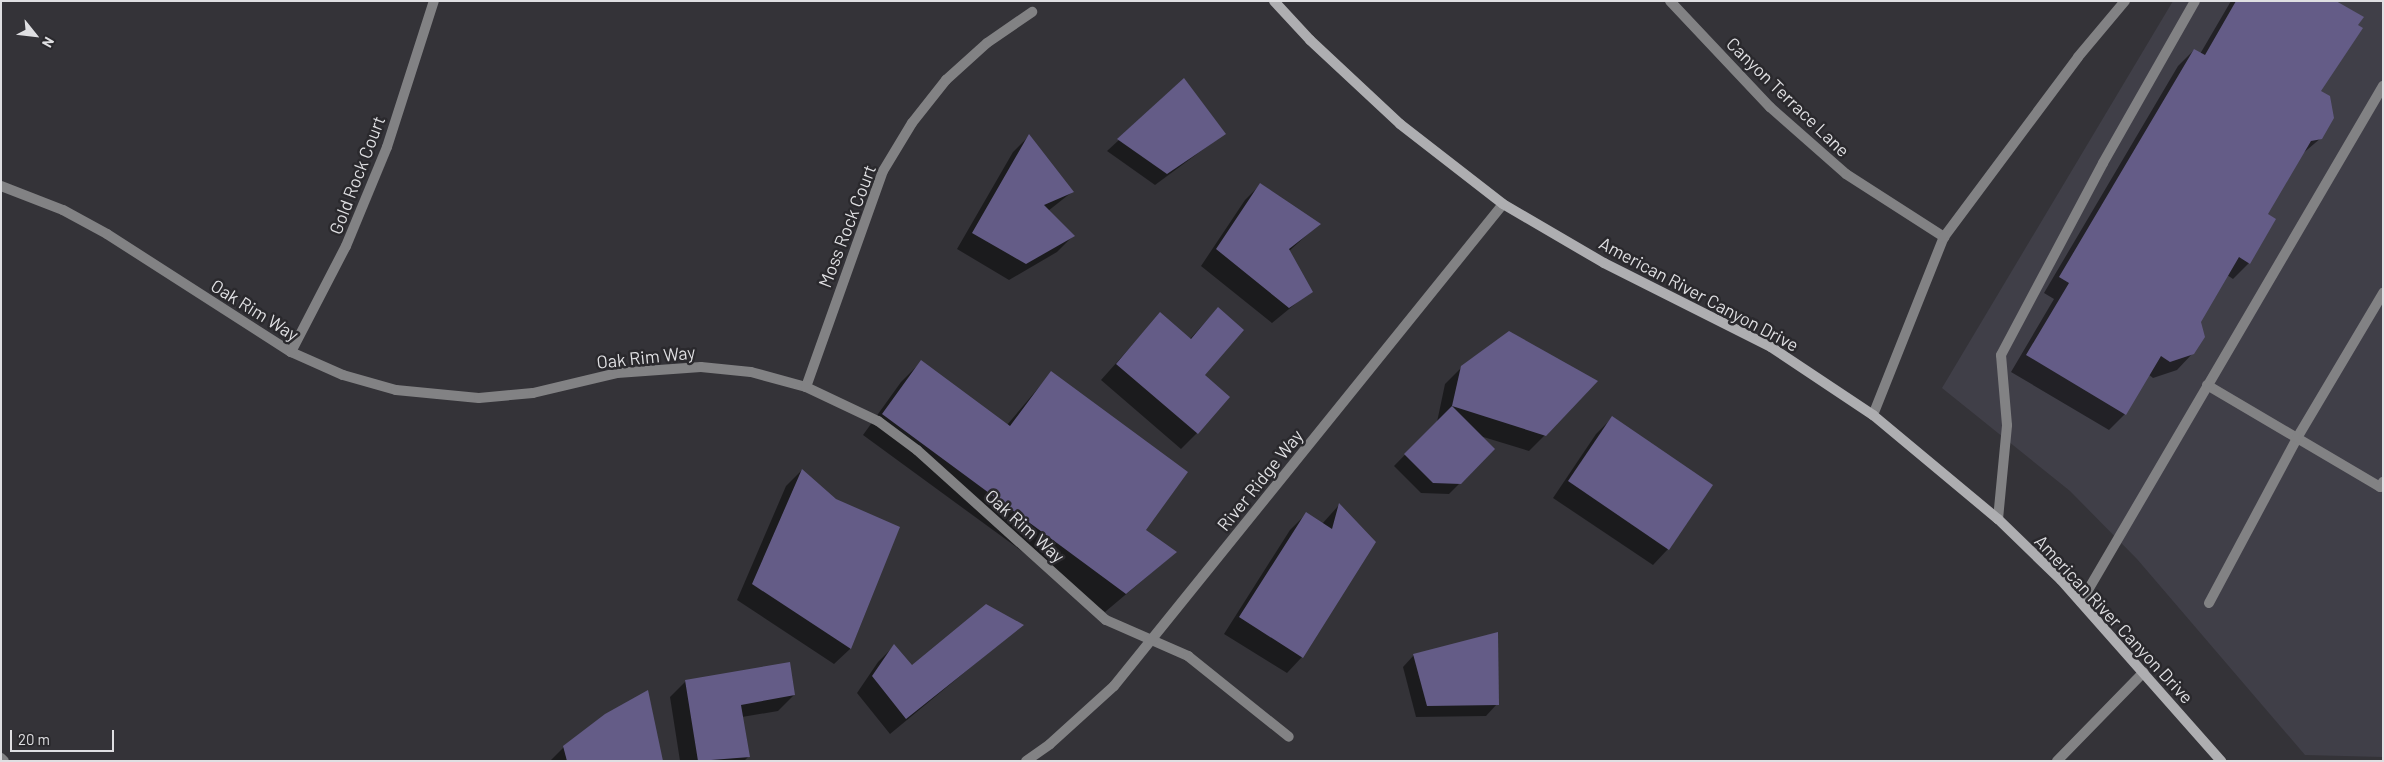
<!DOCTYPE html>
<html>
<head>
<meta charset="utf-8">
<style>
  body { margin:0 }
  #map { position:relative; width:2384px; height:762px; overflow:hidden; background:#343338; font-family:Barlow,sans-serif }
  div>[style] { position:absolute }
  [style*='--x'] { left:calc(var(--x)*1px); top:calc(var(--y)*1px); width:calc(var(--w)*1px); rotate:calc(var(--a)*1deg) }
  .built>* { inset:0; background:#403f48 }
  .shadow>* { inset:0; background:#0007 }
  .building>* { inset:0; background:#645c87 }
  .service>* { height:10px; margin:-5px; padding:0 5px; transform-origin:5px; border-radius:5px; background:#828284 }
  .minor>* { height:10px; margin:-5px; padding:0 5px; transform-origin:5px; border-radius:5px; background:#828284 }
  .secondary>* { height:10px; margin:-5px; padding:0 5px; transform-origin:5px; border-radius:5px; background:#aeaeb1 }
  span { translate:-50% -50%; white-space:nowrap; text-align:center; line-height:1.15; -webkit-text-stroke:5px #2a292d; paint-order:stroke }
  .street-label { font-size:18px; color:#dfdfe2 }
  .frame { position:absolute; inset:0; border:2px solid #dfdfe2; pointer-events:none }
  .north { position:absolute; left:10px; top:10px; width:50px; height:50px; -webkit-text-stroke:4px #2a292d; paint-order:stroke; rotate:119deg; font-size:14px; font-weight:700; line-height:20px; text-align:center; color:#dfdfe2 }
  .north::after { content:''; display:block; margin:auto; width:18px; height:22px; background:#dfdfe2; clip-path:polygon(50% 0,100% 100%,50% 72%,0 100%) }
  .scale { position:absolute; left:10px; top:730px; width:104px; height:22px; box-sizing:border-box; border:2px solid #dfdfe2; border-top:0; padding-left:6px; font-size:15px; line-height:18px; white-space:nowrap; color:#dfdfe2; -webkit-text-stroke:4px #2a292d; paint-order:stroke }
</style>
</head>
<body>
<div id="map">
  <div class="built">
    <i style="clip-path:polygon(2173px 1px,2383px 1px,2383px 757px,2305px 755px,2137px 559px,2070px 491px,1942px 388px)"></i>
  </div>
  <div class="shadow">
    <i style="clip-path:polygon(2231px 1px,2334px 1px,2319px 92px,2321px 138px,2301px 155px,2267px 214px,2249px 263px,2233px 279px,2227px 275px,2200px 322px,2193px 353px,2177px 370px,2153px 378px,2148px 374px,2125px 414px,2109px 430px,2011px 372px,2054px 299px,2044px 293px,2178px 66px,2194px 50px,2200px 54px)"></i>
    <i style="clip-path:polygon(1184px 80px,1224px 134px,1155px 185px,1107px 151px)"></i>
    <i style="clip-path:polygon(1029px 136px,1072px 192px,1048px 211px,1073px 236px,1057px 252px,1009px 280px,957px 249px,1013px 152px)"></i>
    <i style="clip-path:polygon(1261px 184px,1319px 224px,1288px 252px,1311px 291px,1272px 323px,1201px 266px,1245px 200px)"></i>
    <i style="clip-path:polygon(1218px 308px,1203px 376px,1197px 433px,1181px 449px,1101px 380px,1160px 314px,1190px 339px)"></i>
    <i style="clip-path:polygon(921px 362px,1007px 425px,1051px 373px,1144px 530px,1175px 553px,1105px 612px,863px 435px,901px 382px)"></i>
    <i style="clip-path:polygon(1462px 367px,1545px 435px,1529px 451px,1480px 436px,1494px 449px,1449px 494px,1421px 493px,1394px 466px,1437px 422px,1445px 384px)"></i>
    <i style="clip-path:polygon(1612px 418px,1668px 549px,1653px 565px,1553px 498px,1596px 434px)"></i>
    <i style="clip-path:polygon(802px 470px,836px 500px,899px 528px,850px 649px,834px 664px,737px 600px,786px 486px)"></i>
    <i style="clip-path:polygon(1339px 505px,1302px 657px,1287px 673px,1224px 634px,1290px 530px,1306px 514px,1322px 524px)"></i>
    <i style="clip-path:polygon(1022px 625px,890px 734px,857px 693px,878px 662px,894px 646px,912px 667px)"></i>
    <i style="clip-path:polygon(1414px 655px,1497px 704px,1486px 716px,1416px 717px,1403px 667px)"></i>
    <i style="clip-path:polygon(686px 681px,794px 695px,778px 711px,742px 717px,749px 756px,744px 761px,680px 761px,670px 697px)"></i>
    <i style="clip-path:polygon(564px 747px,662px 761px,550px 761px)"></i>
  </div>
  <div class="building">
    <i style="clip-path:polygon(2236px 1px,2336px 1px,2364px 17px,2358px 25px,2363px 28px,2321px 91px,2330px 96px,2334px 118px,2322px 139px,2311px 141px,2268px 214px,2276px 219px,2250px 264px,2239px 257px,2201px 322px,2205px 337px,2194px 354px,2170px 362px,2161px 356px,2126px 415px,2026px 355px,2069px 283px,2059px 277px,2194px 49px,2205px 55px)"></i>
    <i style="clip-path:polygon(1184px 78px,1226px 134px,1167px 174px,1117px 139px)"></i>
    <i style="clip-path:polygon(1029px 134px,1074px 192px,1044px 205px,1075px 236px,1026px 264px,972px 233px)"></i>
    <i style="clip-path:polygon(1260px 183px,1321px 224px,1289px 249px,1313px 292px,1289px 308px,1216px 249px)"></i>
    <i style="clip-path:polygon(1218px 307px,1244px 330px,1205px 375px,1230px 397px,1198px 434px,1116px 364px,1160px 312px,1191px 339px)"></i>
    <i style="clip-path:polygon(1509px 331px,1598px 381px,1546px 436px,1452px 406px,1461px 366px)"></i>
    <i style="clip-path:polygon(921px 360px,1010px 426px,1051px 371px,1188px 472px,1146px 530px,1177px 552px,1126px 594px,882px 414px)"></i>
    <i style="clip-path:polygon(1452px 406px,1495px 449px,1461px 484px,1433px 483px,1404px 454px)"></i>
    <i style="clip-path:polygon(1612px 416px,1713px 485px,1669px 550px,1568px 481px)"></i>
    <i style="clip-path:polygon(802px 469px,836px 499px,900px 527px,851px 649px,752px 584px)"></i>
    <i style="clip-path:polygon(1339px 503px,1376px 542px,1303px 658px,1239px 617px,1306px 512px,1332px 529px)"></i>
    <i style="clip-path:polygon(986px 604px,1024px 625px,906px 719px,872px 676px,894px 644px,912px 665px)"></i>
    <i style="clip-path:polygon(1498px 632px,1499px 705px,1427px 706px,1413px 654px)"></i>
    <i style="clip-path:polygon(790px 662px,795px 695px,741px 705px,750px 757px,698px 761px,685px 680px)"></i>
    <i style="clip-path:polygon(648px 690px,663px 761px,567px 761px,563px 746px,605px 714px)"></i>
  </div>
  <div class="service">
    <i style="--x:1670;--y:1;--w:146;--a:46.7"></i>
    <i style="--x:1770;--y:107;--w:101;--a:41.4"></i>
    <i style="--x:1846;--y:174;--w:117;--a:32.7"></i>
    <i style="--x:2207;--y:385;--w:201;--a:30.5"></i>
    <i style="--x:2380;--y:487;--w:6;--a:-59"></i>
    <i style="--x:1998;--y:519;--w:94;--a:-84.5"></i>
    <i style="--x:2007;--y:425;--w:70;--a:-94.9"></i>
    <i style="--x:2001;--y:355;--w:217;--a:-62"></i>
    <i style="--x:2103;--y:163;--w:186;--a:-60.4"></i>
    <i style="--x:2081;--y:602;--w:598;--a:-59.66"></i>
    <i style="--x:2209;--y:603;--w:187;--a:-61.9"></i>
    <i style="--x:2297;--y:438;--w:169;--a:-59.3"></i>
  </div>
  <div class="minor">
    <i style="--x:1;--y:186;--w:66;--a:21.2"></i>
    <i style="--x:63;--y:210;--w:50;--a:28.6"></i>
    <i style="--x:107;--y:234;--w:219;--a:32.7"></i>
    <i style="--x:291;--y:352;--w:57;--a:23.9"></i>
    <i style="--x:343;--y:375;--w:55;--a:15.8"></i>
    <i style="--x:396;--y:390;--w:83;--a:5.5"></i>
    <i style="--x:479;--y:398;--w:54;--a:-5.3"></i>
    <i style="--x:533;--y:393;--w:86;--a:-13.4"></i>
    <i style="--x:617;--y:373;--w:84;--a:-4.1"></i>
    <i style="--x:701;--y:367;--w:50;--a:5.7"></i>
    <i style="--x:751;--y:372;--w:57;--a:15.3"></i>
    <i style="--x:806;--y:387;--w:80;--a:25.3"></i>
    <i style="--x:878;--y:421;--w:49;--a:36.6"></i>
    <i style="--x:917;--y:450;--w:254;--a:42"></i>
    <i style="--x:1106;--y:620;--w:90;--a:23.7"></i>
    <i style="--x:1188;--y:656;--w:129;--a:38.7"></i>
    <i style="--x:291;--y:352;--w:119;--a:-62.6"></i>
    <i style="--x:346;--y:246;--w:107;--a:-67.5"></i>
    <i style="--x:387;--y:147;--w:153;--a:-72.2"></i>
    <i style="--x:806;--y:387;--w:229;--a:-70.4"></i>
    <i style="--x:883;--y:171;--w:56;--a:-58.9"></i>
    <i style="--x:912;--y:123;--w:55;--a:-51.7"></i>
    <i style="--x:946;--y:80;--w:55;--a:-42.1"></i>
    <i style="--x:987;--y:43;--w:55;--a:-34.6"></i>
    <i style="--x:1873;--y:415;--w:192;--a:-68.3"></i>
    <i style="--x:1944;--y:237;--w:224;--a:-53.3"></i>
    <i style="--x:2078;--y:57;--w:73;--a:-50"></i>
    <i style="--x:1;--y:758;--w:4;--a:45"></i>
    <i style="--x:1026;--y:761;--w:29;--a:-35"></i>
    <i style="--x:1050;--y:744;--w:86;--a:-42.2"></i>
    <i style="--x:1114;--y:686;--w:619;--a:-51.09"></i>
    <i style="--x:2057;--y:761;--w:124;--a:-45.7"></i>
  </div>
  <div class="secondary">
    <i style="--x:1274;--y:1;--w:53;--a:47.3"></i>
    <i style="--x:1310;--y:40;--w:123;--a:43"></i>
    <i style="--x:1400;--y:124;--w:130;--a:37.8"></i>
    <i style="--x:1503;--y:204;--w:117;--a:30.3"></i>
    <i style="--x:1604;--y:263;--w:187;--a:26.7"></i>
    <i style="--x:1771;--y:347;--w:123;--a:33.7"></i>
    <i style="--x:1873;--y:415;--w:163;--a:39.8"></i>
    <i style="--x:1998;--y:519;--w:88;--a:44.1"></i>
    <i style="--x:2061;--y:580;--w:242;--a:48.5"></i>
  </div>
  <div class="street-label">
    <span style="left:1788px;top:97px;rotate:44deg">Canyon Terrace Lane</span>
    <span style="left:357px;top:175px;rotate:-69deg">Gold Rock Court</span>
    <span style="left:847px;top:226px;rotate:-69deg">Moss Rock Court</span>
    <span style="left:1699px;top:294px;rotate:28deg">American River Canyon Drive</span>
    <span style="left:255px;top:310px;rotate:32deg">Oak Rim Way</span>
    <span style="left:646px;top:357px;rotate:-6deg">Oak Rim Way</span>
    <span style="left:1260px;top:480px;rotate:-51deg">River Ridge Way</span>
    <span style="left:1025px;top:526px;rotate:42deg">Oak Rim Way</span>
    <span style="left:2114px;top:619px;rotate:47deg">American River Canyon Drive</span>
  </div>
  <div class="frame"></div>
  <div class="north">N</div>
  <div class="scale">20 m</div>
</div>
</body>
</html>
